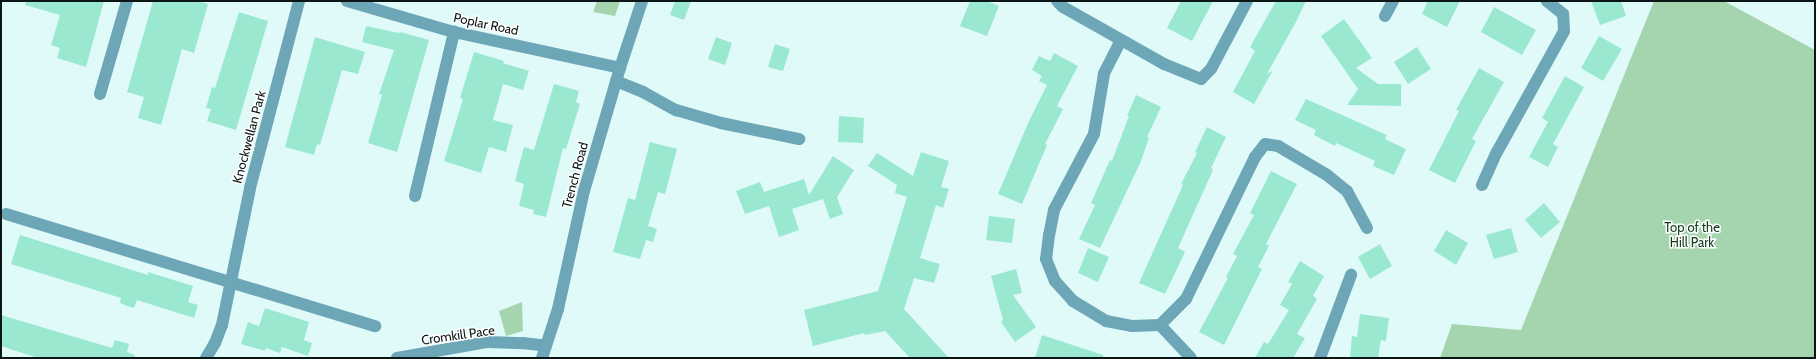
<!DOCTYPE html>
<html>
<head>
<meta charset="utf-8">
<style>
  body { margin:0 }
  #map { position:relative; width:1816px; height:359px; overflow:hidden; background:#e0faf9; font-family:Cabin,sans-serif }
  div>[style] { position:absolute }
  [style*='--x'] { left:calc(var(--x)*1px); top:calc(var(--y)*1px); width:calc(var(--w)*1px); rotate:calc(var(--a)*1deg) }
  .green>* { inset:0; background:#a5d5af }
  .building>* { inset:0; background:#9be8d1 }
  .minor>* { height:12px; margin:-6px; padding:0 6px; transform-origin:6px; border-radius:6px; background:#6da7b7 }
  span { translate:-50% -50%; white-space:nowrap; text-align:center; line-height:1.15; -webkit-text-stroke:3px #fff; paint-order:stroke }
  .street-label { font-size:13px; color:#0d1616 }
  .park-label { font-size:13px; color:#103a1e }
  .frame { position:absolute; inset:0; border:2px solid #0d1616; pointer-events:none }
</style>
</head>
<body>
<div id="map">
  <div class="green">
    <i style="clip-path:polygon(597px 1px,620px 1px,615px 16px,593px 12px)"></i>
    <i style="clip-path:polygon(1654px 1px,1724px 1px,1815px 50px,1815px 358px,1440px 358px,1452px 324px,1521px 330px)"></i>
    <i style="clip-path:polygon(522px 302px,523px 331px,506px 336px,499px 311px)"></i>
  </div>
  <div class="building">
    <i style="clip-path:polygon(26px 1px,104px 1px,86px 67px,57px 58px,60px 48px,51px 45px,60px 15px,25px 5px)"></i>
    <i style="clip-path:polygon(153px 1px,198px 1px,208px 4px,194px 53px,182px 49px,161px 125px,138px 118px,144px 97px,127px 92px)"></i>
    <i style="clip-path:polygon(675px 1px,691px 1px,684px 20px,670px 15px)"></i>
    <i style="clip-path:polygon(970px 1px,987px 1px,999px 6px,987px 36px,960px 26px)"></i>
    <i style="clip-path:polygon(1181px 1px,1213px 1px,1192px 41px,1167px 28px)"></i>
    <i style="clip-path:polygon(1276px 1px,1306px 1px,1297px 20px,1267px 74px,1273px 70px,1254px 104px,1233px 92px,1255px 51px,1250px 47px)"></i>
    <i style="clip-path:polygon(1428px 1px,1460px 1px,1447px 27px,1422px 14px)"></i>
    <i style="clip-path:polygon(1591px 1px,1621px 1px,1626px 16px,1600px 25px)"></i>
    <i style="clip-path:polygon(1494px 7px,1536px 30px,1522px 55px,1481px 32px)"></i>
    <i style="clip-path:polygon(239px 12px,268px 21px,236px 130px,207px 121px,211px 109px,206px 108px,212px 87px,215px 88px)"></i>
    <i style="clip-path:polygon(1344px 19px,1372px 58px,1356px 68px,1378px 84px,1401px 84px,1401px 106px,1347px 105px,1358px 89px,1321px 36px)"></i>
    <i style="clip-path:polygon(366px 26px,399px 33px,400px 32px,429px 40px,397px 152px,368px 143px,382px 95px,379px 94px,394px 50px,362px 42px)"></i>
    <i style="clip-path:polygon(1599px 36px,1622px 49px,1603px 81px,1581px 68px)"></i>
    <i style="clip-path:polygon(315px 37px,365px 52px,358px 74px,342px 70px,320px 145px,317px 144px,314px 155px,285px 147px)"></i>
    <i style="clip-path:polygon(716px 37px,732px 43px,725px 65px,708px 59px)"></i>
    <i style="clip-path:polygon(775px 44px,790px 49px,783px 71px,768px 67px)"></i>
    <i style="clip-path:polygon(1417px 47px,1431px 69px,1408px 84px,1394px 62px)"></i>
    <i style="clip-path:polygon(474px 52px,504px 61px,503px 63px,529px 71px,523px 90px,503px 84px,493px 120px,513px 125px,506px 152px,489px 147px,481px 173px,444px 161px,463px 99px,460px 98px)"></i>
    <i style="clip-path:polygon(1054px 53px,1078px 66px,1057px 106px,1063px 109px,1045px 144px,1047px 145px,1022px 204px,998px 194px,1029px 121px,1047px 85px,1039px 81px,1042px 76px,1032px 70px,1039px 56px,1050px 61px)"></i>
    <i style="clip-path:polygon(1479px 68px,1504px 82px,1472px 139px,1476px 141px,1455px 183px,1429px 170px,1459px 111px,1456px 110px)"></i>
    <i style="clip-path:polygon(1565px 76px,1584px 87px,1553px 144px,1558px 147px,1548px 167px,1529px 157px,1548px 122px,1542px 118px)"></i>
    <i style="clip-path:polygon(554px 84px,579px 91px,576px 102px,580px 104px,566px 149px,563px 148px,546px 217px,533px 214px,534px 210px,519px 206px,524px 184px,515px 181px,524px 147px,534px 150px)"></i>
    <i style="clip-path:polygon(1136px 95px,1161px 107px,1147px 137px,1149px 138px,1141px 161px,1100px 248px,1079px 239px,1095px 205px,1091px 203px,1110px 160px,1112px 161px,1129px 116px,1127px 116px)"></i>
    <i style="clip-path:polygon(1306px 99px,1387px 135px,1385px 139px,1406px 149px,1394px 175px,1373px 166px,1375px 161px,1336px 143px,1335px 146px,1314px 135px,1316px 130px,1295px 120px)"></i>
    <i style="clip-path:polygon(839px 116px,864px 118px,863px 143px,838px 142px)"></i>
    <i style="clip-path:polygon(1207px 127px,1226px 137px,1211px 168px,1213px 170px,1178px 248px,1185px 252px,1165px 294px,1139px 283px,1183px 185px,1181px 184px,1197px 153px,1195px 152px)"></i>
    <i style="clip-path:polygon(650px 142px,677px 149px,665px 194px,658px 192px,648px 226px,657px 229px,653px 242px,646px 240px,640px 259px,613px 252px,628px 198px,635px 200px)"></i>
    <i style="clip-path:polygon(921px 152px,949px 161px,941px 187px,949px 189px,943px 208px,936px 205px,920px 258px,940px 264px,934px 283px,914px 278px,904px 309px,949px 358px,910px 358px,885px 331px,865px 335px,864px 333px,813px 346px,804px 310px,878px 291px,907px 197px,895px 193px,897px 185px,868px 166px,877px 153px,913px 176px)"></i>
    <i style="clip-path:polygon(833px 156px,854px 170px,837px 197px,843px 214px,830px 219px,823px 199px,792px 209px,799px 230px,779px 237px,769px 206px,745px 214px,736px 191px,760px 182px,764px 192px,804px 179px,809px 195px)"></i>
    <i style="clip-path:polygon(1271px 171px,1297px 184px,1266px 244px,1269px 246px,1258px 267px,1262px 269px,1224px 345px,1199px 332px,1228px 278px,1226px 277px,1237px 256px,1233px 254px,1254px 215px,1250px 213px)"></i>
    <i style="clip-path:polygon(1544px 203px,1560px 222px,1541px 238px,1525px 220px)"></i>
    <i style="clip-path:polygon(989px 216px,1015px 219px,1012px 243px,986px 240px)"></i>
    <i style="clip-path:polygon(1511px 228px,1518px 252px,1494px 259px,1486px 235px)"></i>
    <i style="clip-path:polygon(1446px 230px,1468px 243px,1456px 265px,1434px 251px)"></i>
    <i style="clip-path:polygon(20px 235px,148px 275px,148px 272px,193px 286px,188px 302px,198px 305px,194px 318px,137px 300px,134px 308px,127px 306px,120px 303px,121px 298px,11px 264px)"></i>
    <i style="clip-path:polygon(1380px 244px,1392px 266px,1370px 279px,1358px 257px)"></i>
    <i style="clip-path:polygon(1088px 248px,1109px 257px,1098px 282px,1078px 273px)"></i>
    <i style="clip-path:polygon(1300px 261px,1324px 276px,1313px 296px,1317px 299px,1297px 334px,1305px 338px,1293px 358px,1255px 358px,1264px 342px,1268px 344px,1289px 310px,1280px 305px,1292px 284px,1288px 282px)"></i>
    <i style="clip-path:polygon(1016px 269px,1022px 293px,1013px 295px,1036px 327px,1015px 342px,1001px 322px,1003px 320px,991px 276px)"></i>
    <i style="clip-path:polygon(265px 308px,309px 322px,304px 340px,312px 343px,308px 356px,282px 347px,280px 353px,266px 348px,265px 351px,241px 344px,248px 322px,259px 326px)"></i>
    <i style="clip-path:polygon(1360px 314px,1389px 318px,1386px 341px,1381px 340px,1378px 358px,1350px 358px,1352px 336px,1357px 337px)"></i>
    <i style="clip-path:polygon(1px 315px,112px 348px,115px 340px,129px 344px,127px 352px,135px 355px,134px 358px,38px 358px,1px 346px)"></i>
    <i style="clip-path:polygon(1042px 335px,1103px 355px,1103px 358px,1035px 358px)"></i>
  </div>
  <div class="minor">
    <i style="--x:347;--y:1;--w:111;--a:16.2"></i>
    <i style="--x:454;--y:32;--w:170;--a:12.2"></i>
    <i style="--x:1057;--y:1;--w:8;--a:45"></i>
    <i style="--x:1063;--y:7;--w:116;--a:29.4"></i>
    <i style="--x:1164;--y:64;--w:40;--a:22"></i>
    <i style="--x:1201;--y:79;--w:14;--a:-45"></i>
    <i style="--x:1211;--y:69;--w:77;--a:-62.1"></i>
    <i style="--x:1385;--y:16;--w:17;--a:-62"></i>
    <i style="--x:1121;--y:40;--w:38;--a:117"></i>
    <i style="--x:1104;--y:74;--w:61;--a:99.5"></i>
    <i style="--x:1094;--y:134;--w:86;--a:117.8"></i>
    <i style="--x:1054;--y:210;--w:25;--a:101"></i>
    <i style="--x:1049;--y:235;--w:24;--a:97"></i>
    <i style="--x:1046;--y:259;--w:24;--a:68"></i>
    <i style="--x:1055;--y:281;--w:27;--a:48"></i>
    <i style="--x:1073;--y:301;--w:39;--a:31"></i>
    <i style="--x:1106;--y:321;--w:26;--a:11"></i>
    <i style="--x:1132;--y:326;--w:28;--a:-2"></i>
    <i style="--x:1160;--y:325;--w:37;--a:-45"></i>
    <i style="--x:1186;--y:299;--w:158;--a:-64.1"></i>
    <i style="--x:1255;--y:157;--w:16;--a:-52"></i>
    <i style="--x:1265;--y:144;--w:13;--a:9"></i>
    <i style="--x:1278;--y:146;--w:57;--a:30.6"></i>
    <i style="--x:1327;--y:175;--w:26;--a:39"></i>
    <i style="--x:1347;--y:191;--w:42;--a:61.6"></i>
    <i style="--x:616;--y:81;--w:29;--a:22"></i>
    <i style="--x:643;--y:92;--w:38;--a:29"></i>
    <i style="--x:676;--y:110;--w:47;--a:16.1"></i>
    <i style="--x:721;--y:123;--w:80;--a:11.6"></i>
    <i style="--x:100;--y:94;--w:97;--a:-73.8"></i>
    <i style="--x:1482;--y:185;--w:36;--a:-66"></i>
    <i style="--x:1497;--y:152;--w:138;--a:-61"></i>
    <i style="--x:1564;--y:31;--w:17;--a:-93"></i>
    <i style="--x:1563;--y:14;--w:21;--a:-141"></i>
    <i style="--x:415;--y:196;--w:169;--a:-76.6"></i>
    <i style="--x:6;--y:214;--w:386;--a:16.9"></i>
    <i style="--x:1160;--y:325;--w:45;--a:46.8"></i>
    <i style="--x:206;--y:358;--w:17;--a:-59"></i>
    <i style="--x:215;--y:343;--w:19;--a:-69"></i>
    <i style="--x:222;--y:325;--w:140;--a:-78.4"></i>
    <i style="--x:250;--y:188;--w:193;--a:-75.3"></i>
    <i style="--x:397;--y:358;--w:91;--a:-10.1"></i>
    <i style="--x:487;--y:342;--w:36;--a:2"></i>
    <i style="--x:523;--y:343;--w:23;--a:7"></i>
    <i style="--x:542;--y:358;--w:52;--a:-71.9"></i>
    <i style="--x:558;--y:309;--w:121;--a:-77.6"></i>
    <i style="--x:584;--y:191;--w:128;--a:-73.7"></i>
    <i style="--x:620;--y:68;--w:71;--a:-71.8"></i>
    <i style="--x:1320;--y:358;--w:89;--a:-69.5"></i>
  </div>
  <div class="street-label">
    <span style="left:486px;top:24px;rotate:12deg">Poplar Road</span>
    <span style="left:249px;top:137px;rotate:-75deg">Knockwellan Park</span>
    <span style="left:575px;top:175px;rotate:-75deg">Trench Road</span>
    <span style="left:458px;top:335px;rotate:-8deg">Cromkill Pace</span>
  </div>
  <div class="park-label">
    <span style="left:1692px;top:235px">Top of the<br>Hill Park</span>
  </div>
  <div class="frame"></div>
</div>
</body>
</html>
